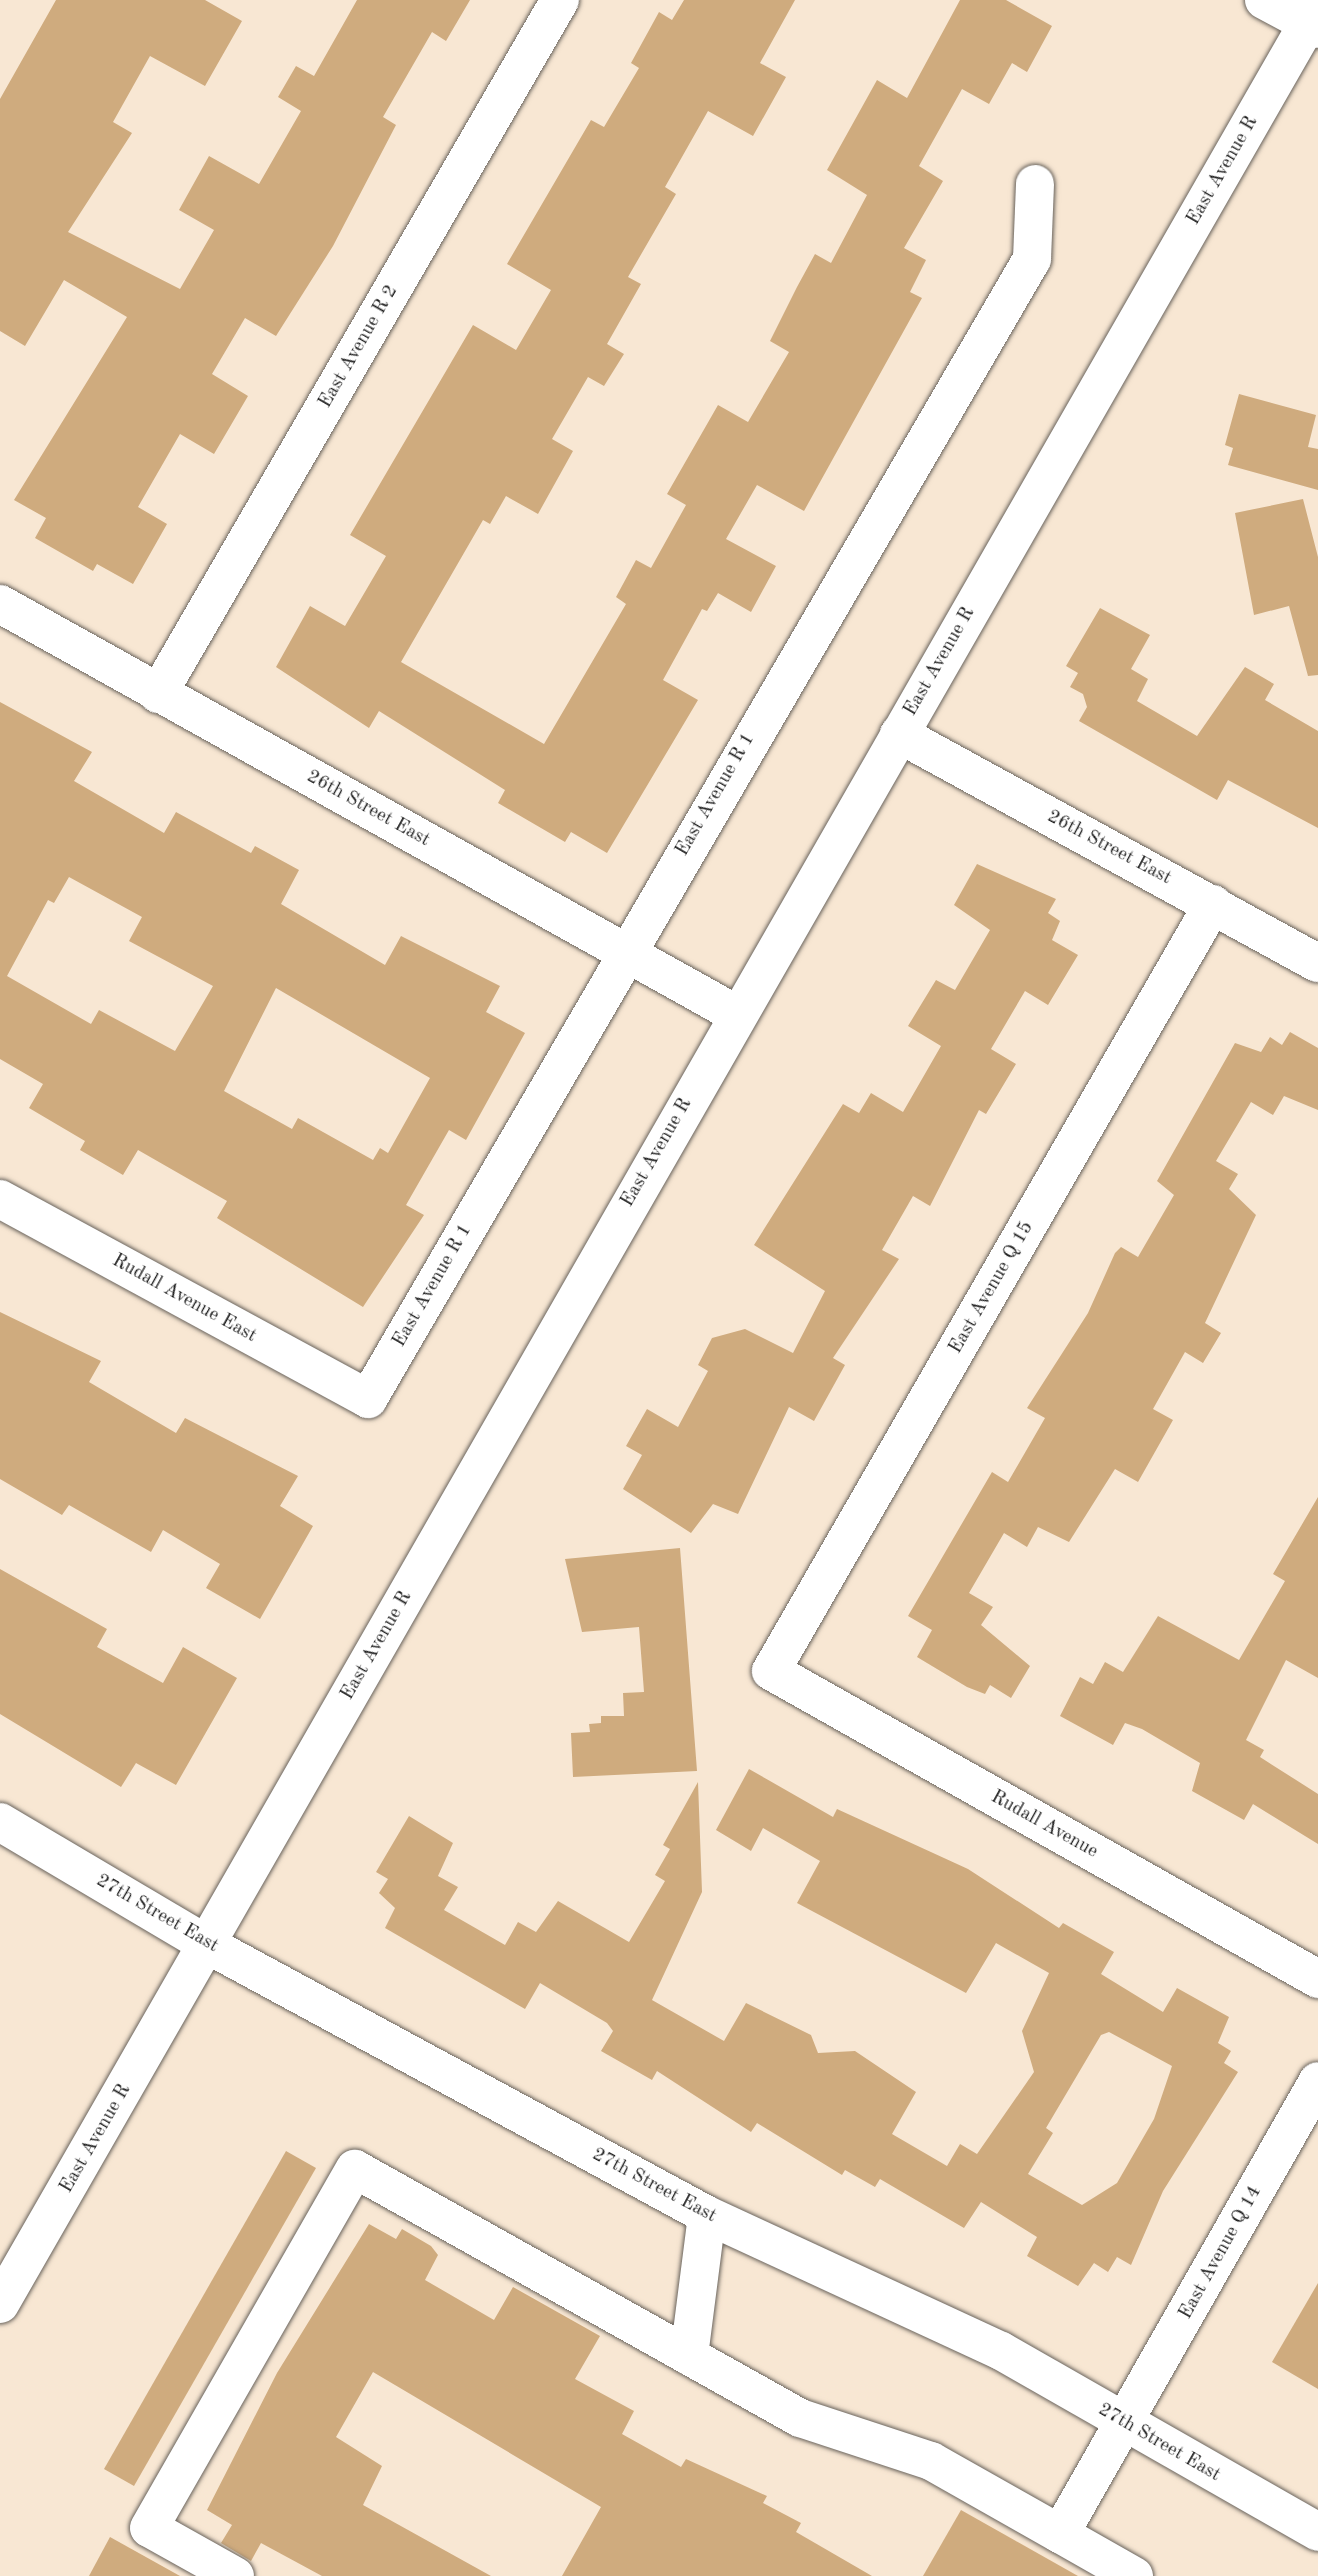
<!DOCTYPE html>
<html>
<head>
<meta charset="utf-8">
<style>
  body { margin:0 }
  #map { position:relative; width:1318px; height:2576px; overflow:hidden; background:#f8e7d3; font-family:"Old Standard TT",serif }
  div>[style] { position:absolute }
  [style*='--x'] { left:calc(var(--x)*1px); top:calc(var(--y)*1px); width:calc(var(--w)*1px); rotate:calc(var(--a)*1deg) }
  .building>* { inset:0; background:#cfab7e }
  .roads { filter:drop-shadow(0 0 2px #69635c) drop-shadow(0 0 2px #69635c) }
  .minor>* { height:38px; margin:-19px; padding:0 19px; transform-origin:19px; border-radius:19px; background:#fff }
  .major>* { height:38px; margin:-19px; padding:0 19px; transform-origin:19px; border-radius:19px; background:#fff }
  span { translate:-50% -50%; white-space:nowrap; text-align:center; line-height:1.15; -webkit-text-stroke:5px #fff; paint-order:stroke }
  .street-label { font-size:19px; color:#1c1c1c }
</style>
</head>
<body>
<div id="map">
  <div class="building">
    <i style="clip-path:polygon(56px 0,205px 0,242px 21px,205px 86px,150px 56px,113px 122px,132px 133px,68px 232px,180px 289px,214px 230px,179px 210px,209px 156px,259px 184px,301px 111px,278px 97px,296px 66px,314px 76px,357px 0,470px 0,446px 41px,432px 32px,383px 117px,396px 125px,333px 246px,276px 336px,245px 318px,212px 374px,248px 396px,214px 454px,180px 434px,138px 507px,167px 524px,133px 584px,97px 564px,93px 571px,35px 538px,46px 518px,14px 500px,127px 317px,64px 280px,25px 346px,0 331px,0 99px)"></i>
    <i style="clip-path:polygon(684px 0,795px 0,760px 63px,786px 77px,753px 136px,708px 111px,665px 187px,676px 194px,628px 277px,641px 284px,607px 344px,624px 354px,604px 386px,588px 377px,552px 439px,573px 451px,538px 514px,506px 496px,490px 524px,483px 520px,401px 662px,544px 744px,626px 604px,616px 597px,636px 560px,651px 568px,686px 505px,667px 494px,718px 405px,748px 422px,789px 352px,770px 341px,797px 287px,815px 254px,831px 263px,867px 195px,827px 170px,877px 80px,907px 98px,960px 0,1006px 0,1052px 26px,1027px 72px,1012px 63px,989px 104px,962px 89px,919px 166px,943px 181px,904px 248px,926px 260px,910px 292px,922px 298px,804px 511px,757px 485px,726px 539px,776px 566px,751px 612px,718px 593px,707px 611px,702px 609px,663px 680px,698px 700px,607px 853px,571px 832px,565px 842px,498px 803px,505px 790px,379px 711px,369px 728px,276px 667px,310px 606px,345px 626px,386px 556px,350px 535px,473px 325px,516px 350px,551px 290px,507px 264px,591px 120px,604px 127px,639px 68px,631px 63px,659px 12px,672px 20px)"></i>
    <i style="clip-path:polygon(1239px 394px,1316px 415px,1308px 447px,1318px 449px,1318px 490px,1228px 465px,1233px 448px,1225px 445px)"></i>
    <i style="clip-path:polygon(1303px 499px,1318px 557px,1318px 675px,1308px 676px,1289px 606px,1254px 615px,1235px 513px)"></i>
    <i style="clip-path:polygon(1100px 608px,1150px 635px,1131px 669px,1148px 679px,1137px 701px,1197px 736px,1245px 667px,1274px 684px,1265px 700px,1318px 731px,1318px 828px,1228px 780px,1217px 800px,1079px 721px,1087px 707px,1083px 694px,1070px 687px,1078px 673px,1066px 666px)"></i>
    <i style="clip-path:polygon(evenodd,0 702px,92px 752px,74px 781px,164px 833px,176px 812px,251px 853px,255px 846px,299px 870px,281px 904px,385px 965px,401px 936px,500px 986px,486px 1012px,525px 1033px,466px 1140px,449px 1130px,406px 1205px,424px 1215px,363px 1307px,217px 1218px,227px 1201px,138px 1150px,123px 1175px,80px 1150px,85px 1141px,29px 1108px,43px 1084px,0 1059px,0 702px,69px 877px,142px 917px,129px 941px,213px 986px,175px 1051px,99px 1010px,91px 1024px,7px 976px,48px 900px,54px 903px,69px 877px,0 702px,276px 988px,430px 1078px,388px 1153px,380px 1148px,373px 1160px,298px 1118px,292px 1129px,224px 1091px,276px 988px)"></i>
    <i style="clip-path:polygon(977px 864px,1056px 899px,1048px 913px,1060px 921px,1052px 940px,1078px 955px,1048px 1005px,1025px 991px,991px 1049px,1016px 1064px,986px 1114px,979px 1110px,930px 1206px,913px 1196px,882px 1250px,899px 1259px,833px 1358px,845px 1365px,814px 1421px,789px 1407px,738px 1514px,713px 1504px,691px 1533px,623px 1489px,642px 1455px,626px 1446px,647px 1409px,678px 1427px,708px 1371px,698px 1365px,712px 1338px,745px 1329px,793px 1353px,825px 1291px,754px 1245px,843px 1104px,859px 1113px,871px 1093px,903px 1112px,941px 1046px,908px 1026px,936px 980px,955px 990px,990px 930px,954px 905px)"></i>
    <i style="clip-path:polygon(1290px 1032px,1318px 1048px,1318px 1110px,1284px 1096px,1273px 1115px,1251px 1102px,1216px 1161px,1238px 1174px,1229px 1189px,1256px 1215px,1205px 1323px,1221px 1333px,1203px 1363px,1185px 1352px,1153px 1409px,1173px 1420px,1138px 1482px,1115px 1469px,1069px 1542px,1038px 1527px,1027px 1547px,1004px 1533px,969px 1593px,993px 1607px,981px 1625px,1030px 1666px,1011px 1698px,990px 1685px,985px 1694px,967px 1687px,917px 1657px,932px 1630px,908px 1616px,992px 1472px,1008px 1482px,1045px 1418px,1027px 1408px,1088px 1313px,1115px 1253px,1121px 1247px,1138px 1257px,1174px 1195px,1157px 1181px,1235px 1043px,1261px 1052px,1270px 1037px,1282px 1045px)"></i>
    <i style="clip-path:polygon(0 1312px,101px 1361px,89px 1382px,176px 1433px,185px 1418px,298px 1476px,280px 1506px,313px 1526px,260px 1619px,206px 1588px,220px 1564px,163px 1530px,151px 1552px,69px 1505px,62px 1515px,0 1479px)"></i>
    <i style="clip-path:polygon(1318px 1497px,1318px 1678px,1286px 1660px,1246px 1740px,1264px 1750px,1260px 1757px,1318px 1794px,1318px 1844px,1253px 1804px,1244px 1820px,1192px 1791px,1200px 1763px,1142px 1729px,1125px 1723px,1113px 1745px,1060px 1716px,1080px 1677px,1093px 1684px,1105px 1662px,1123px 1672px,1158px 1616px,1239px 1660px,1285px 1581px,1273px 1574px)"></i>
    <i style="clip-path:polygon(680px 1548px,697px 1771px,573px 1777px,571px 1733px,590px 1732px,589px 1724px,601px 1723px,601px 1716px,624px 1716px,623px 1693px,644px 1692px,639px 1627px,582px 1632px,565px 1559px)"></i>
    <i style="clip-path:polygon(0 1569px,107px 1629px,97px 1647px,163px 1683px,183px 1647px,237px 1678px,176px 1785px,136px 1763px,121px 1787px,0 1714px)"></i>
    <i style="clip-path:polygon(evenodd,749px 1769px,833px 1817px,837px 1809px,968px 1869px,1059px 1928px,1063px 1923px,1114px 1952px,1101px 1974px,1163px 2012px,1177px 1988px,1229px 2017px,1218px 2043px,1231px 2051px,1224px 2063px,1238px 2072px,1163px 2191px,1131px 2265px,1117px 2257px,1108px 2272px,1094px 2263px,1078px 2286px,1027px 2256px,1037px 2237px,981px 2202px,964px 2228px,880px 2179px,875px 2187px,845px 2170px,842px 2175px,757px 2123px,751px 2132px,657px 2071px,652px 2080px,601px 2051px,613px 2031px,607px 2023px,540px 1983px,525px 2009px,385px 1928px,395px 1908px,379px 1893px,388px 1879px,376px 1872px,409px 1816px,453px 1843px,438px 1876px,458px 1887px,444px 1910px,505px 1945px,518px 1922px,536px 1932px,558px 1901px,629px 1942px,665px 1881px,655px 1875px,670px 1849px,663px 1845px,698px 1782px,702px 1892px,652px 2000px,724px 2041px,746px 2003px,811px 2035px,818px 2053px,855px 2051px,916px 2092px,892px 2134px,947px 2166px,960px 2144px,977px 2154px,1034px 2072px,1022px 2031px,1049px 1973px,996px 1943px,966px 1993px,797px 1903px,820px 1861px,763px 1828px,751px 1851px,716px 1830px,749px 1769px,1109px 2032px,1172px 2066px,1154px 2119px,1117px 2183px,1082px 2205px,1028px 2174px,1053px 2133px,1046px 2128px,1101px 2035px,1109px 2032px)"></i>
    <i style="clip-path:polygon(286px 2151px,316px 2168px,134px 2486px,104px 2469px)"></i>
    <i style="clip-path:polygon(369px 2224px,396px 2239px,402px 2229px,431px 2246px,438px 2255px,425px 2280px,494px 2320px,513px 2287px,600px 2336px,575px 2379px,634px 2411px,622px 2434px,681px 2467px,686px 2459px,767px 2496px,763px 2503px,801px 2523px,796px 2532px,872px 2576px,562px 2576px,601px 2507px,373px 2372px,336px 2437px,382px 2466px,363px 2505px,491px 2576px,322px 2576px,261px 2543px,251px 2561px,221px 2543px,232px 2525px,207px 2510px,277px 2373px)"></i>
    <i style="clip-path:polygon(1318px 2283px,1318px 2389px,1272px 2362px)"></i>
    <i style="clip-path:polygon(961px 2510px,1078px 2576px,923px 2576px)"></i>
    <i style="clip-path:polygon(110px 2537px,180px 2576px,89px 2576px)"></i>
  </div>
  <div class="roads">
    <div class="minor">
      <i style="--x:0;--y:604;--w:842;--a:29.12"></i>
      <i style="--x:158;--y:694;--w:802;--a:-59.92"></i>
      <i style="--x:899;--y:734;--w:477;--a:28.7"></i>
      <i style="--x:1213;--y:904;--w:885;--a:119.95"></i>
      <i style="--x:771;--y:1671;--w:628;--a:29.38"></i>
      <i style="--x:0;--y:1199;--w:419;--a:28.5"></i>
      <i style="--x:368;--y:1399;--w:1319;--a:-59.78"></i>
      <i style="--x:1032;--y:259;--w:75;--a:-87.7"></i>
      <i style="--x:0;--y:1822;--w:242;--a:30.6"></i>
      <i style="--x:208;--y:1945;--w:567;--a:28.42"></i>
      <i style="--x:707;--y:2215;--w:324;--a:24.8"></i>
      <i style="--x:1001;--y:2351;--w:365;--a:29.7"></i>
      <i style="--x:689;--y:2356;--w:142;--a:-82.7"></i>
      <i style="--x:235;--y:2576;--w:98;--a:-150.8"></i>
      <i style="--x:149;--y:2528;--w:414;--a:-60.2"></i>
      <i style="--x:355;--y:2169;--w:510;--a:29.23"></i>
      <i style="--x:800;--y:2418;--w:138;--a:18.2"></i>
      <i style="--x:931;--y:2461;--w:148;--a:29.5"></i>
      <i style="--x:1134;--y:2576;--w:85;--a:-150.4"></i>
      <i style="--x:1060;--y:2534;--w:521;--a:-60.34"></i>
    </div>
    <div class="major">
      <i style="--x:1264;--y:0;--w:61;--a:28.2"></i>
      <i style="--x:0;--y:2304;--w:2650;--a:-60.17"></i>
    </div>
  </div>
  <div class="street-label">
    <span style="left:1223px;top:171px;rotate:-60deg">East Avenue R</span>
    <span style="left:359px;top:347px;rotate:-60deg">East Avenue R 2</span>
    <span style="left:940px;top:662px;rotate:-60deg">East Avenue R</span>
    <span style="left:716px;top:795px;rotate:-60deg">East Avenue R 1</span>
    <span style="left:368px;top:809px;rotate:29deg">26th Street East</span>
    <span style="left:1109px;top:848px;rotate:28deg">26th Street East</span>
    <span style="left:657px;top:1153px;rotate:-60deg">East Avenue R</span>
    <span style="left:433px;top:1286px;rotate:-60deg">East Avenue R 1</span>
    <span style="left:992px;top:1288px;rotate:-60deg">East Avenue Q 15</span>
    <span style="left:184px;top:1299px;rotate:29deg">Rudall Avenue East</span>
    <span style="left:377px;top:1646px;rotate:-60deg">East Avenue R</span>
    <span style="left:1044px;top:1825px;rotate:29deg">Rudall Avenue</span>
    <span style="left:157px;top:1914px;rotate:30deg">27th Street East</span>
    <span style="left:96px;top:2139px;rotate:-60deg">East Avenue R</span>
    <span style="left:654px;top:2186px;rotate:28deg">27th Street East</span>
    <span style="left:1221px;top:2253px;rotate:-61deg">East Avenue Q 14</span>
    <span style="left:1159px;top:2443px;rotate:30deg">27th Street East</span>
  </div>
</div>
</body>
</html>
